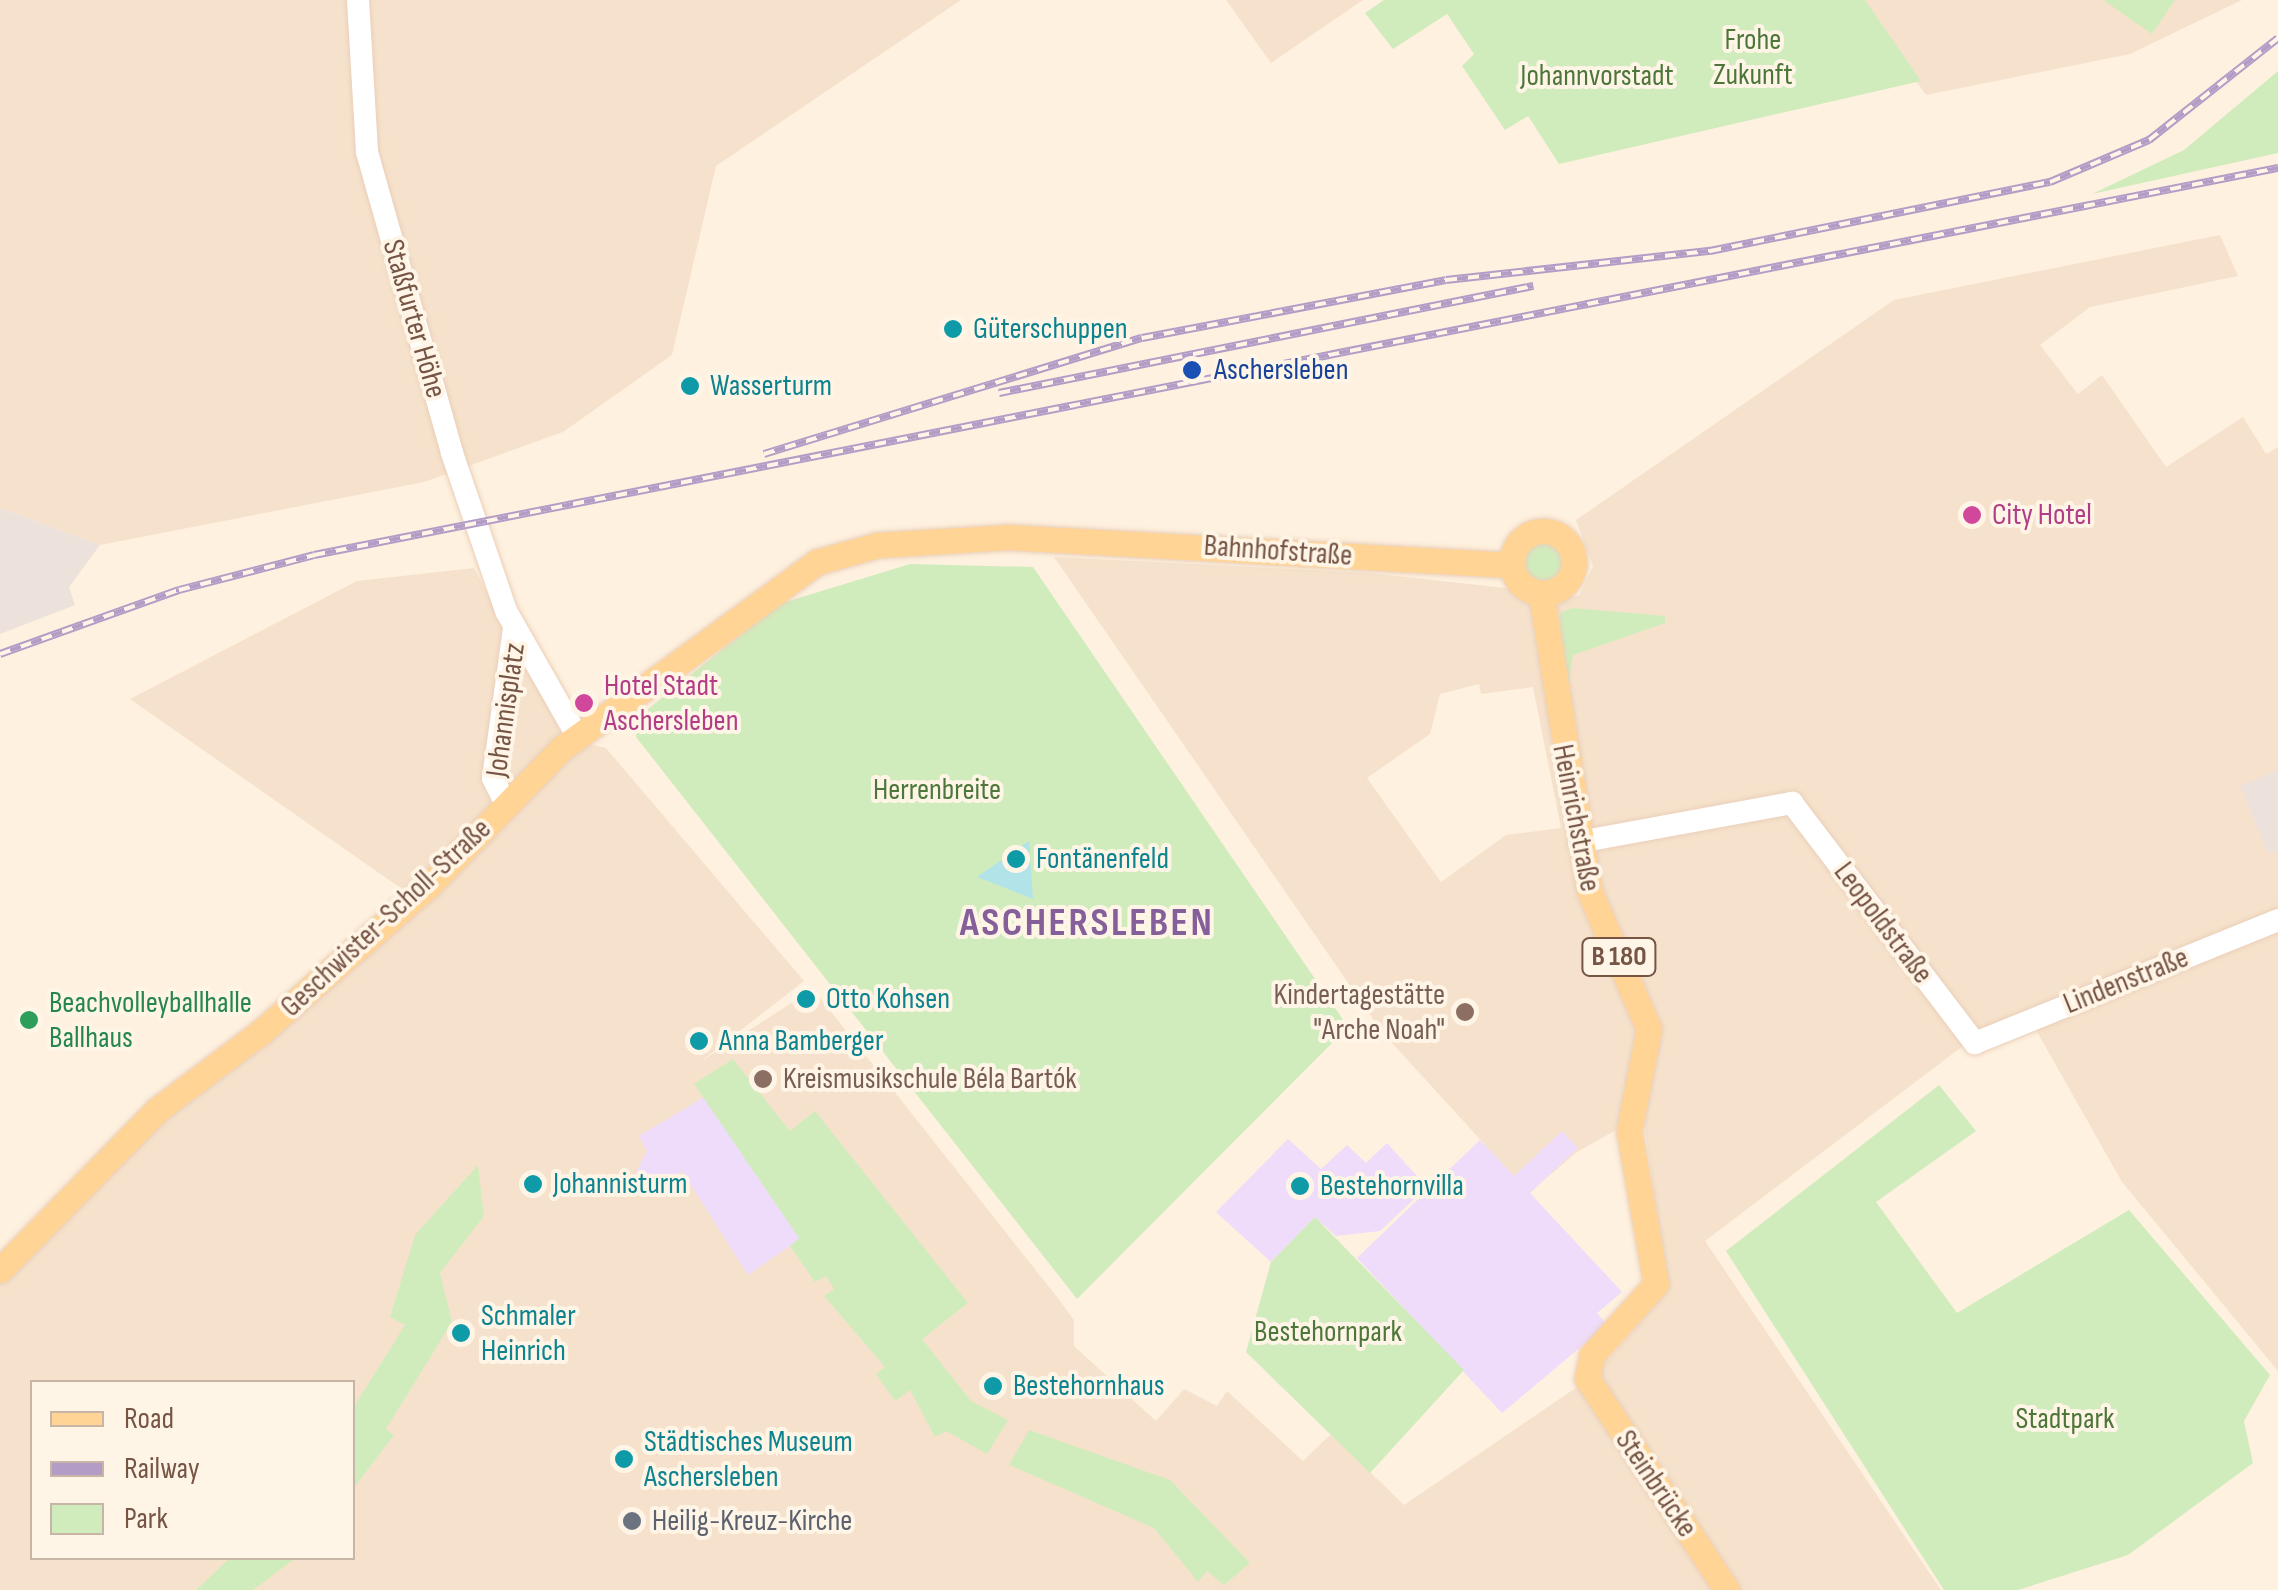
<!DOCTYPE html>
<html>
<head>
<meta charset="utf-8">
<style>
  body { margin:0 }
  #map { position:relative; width:2278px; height:1590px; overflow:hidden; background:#fef1df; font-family:"Sofia Sans Condensed",sans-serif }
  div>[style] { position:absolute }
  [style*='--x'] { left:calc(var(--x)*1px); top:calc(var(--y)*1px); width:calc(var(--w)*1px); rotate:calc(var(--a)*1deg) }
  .residential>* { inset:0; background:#f6e2cc }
  .industrial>* { inset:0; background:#ece2db }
  .education>* { inset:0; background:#eedcfa }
  .green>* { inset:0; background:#d1ecbc }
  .round { border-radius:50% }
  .water>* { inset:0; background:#b2e3e9 }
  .roads { filter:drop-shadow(0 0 2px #eacfb9) drop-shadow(0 0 2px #eacfb9) }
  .secondary>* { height:22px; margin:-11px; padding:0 11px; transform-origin:11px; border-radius:11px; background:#fff }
  .primary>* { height:25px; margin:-12.5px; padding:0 12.5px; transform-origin:12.5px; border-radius:12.5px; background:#ffd495 }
  .primary>.ring { margin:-12.5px; padding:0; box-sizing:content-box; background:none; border:25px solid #ffd495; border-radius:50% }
  .rail>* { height:8px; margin-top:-4px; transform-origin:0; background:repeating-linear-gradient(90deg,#fff5e7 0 11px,#b39dc7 0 22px); box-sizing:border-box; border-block:2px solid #b39dc7 }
  .dots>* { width:28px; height:28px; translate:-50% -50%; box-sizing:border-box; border:5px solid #fff5e7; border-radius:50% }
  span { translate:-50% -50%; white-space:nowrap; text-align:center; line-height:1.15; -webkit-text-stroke:8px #fff5e7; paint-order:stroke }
  .shield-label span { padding:2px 8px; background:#fff5e7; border:2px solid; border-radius:8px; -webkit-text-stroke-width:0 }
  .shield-label { font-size:28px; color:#765545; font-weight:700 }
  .park-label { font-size:30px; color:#4d773a }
  .street-label { font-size:30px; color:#765545 }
  .culture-label { font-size:30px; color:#0d838f }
  .left { translate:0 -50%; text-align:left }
  .transit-label { font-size:30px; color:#164399 }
  .hotel-label { font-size:30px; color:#b23c85 }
  .education-label { font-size:30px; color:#785e54 }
  .right { translate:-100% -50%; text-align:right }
  .leisure-label { font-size:30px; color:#27864d }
  .worship-label { font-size:30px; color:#5b616d }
  .district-label { font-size:40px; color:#845f9a; font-weight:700; letter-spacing:2.5px }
  .legend { position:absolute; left:30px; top:1380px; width:325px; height:180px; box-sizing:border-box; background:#fff5e7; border:2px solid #c8b5a6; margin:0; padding:12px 18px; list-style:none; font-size:30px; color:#765545 }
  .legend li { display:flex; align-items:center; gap:20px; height:50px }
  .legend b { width:50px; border:2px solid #c8b5a6 }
</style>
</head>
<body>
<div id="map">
  <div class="residential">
    <i style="clip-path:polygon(0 0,961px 0,716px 166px,672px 355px,563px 432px,424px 482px,100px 545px,0 508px)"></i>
    <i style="clip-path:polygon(1226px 0,1363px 0,1271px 63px)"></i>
    <i style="clip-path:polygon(1858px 0,2242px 0,2130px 54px,1926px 95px)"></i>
    <i style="clip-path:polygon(evenodd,2220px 235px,2238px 276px,2090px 307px,2040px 345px,2078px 394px,2102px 375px,2166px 467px,2243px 417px,2266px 454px,2278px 447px,2278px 1371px,2122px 1182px,2036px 1030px,1979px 1034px,1705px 1241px,1941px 1590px,0 1590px,0 1282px,182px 1099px,422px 903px,130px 699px,357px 581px,474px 568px,564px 738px,606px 748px,804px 981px,700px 1062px,813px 989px,1057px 1297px,1074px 1320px,1074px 1346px,1156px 1421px,1184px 1389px,1217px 1406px,1227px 1391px,1303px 1461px,1331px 1434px,1404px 1505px,1596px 1374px,1668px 1290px,1643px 1115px,1577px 1152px,1529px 1193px,1382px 1032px,1054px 557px,1369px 573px,1579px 596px,1593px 566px,1576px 520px,1894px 300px,2220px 235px,1479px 684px,1481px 694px,1533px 687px,1561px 828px,1506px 835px,1441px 882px,1367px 778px,1430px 734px,1440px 694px,1479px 684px,2220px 235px,32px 1382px,352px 1382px,352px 1558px,32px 1558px,32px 1382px)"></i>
  </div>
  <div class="industrial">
    <i style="clip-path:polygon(0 508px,100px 545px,69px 587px,75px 605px,0 634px)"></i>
    <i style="clip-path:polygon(2278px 770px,2278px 850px,2268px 854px,2240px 786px)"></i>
  </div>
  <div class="education">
    <i style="clip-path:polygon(704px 1097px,800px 1239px,748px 1275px,682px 1171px,648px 1193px,635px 1174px,647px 1151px,639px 1136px)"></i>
    <i style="clip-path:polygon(1562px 1131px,1578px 1148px,1530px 1193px,1622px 1292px,1597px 1313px,1607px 1325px,1502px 1413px,1357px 1258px,1480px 1140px,1514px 1176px)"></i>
    <i style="clip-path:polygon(1288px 1139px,1321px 1169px,1347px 1145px,1366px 1163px,1387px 1143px,1427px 1187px,1380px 1231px,1336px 1236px,1315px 1217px,1271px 1262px,1216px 1212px)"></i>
  </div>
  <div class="green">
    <i style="clip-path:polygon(1384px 0,1865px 0,1921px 81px,1559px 164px,1528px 116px,1505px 130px,1462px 66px,1474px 54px,1447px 14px,1393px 49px,1365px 13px)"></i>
    <i style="clip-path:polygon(2103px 0,2175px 0,2152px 34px)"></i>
    <i style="clip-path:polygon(2278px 71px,2278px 153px,2092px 194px,2184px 150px)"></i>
    <i class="round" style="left:1523px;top:542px;width:40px;height:40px"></i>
    <i style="clip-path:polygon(910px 564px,1033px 567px,1348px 1027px,1077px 1299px,636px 737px,638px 717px,779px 604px)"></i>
    <i style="clip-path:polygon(1572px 608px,1665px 616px,1665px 623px,1573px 655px,1568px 686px,1558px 635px,1560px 613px)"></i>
    <i style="clip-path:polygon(733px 1059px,790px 1131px,815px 1111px,968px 1303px,922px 1339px,971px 1401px,1008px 1420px,987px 1454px,946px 1431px,935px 1437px,910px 1390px,895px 1401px,876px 1374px,885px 1367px,824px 1296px,834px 1289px,826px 1276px,815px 1282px,790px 1246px,799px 1238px,694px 1084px)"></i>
    <i style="clip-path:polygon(1939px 1085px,1976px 1131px,1876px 1202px,1957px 1313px,2129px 1210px,2270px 1375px,2244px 1421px,2253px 1463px,2128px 1555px,2018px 1590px,1944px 1590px,1726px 1251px)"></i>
    <i style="clip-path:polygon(478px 1165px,484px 1216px,440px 1273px,452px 1322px,386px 1429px,394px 1435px,353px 1489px,353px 1408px,405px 1325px,390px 1317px,415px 1235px)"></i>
    <i style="clip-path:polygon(1315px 1217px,1464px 1370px,1370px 1473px,1246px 1352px,1271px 1262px)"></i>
    <i style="clip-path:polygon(1029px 1430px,1170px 1480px,1250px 1563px,1224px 1585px,1207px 1571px,1198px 1582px,1154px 1528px,1009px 1465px)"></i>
    <i style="clip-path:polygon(230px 1558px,296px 1558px,253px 1590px,196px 1590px)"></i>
  </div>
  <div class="water">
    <i style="clip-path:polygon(1029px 841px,1033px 899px,977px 877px)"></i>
  </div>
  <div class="roads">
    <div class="secondary">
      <i style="--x:358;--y:0;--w:152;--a:86.6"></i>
      <i style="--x:367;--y:152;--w:313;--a:74.2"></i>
      <i style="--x:452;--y:453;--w:167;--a:71.1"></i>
      <i style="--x:506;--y:611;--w:145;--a:60.3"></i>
      <i style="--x:507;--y:806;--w:31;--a:-117"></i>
      <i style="--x:493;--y:778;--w:150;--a:-82"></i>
      <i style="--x:1579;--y:842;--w:217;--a:-10.4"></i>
      <i style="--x:1792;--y:803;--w:302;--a:52.7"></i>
      <i style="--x:1975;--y:1043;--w:327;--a:-22.1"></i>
    </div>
    <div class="primary">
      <i class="ring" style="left:1512px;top:531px;width:37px;height:37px"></i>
      <i style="--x:1541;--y:593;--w:301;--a:80.8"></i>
      <i style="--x:1589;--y:890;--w:151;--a:66.7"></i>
      <i style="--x:1649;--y:1029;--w:104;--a:101.1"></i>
      <i style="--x:1629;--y:1131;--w:155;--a:80"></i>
      <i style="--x:1656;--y:1284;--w:96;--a:132"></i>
      <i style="--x:1592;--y:1355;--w:24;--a:102"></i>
      <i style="--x:1587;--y:1378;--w:254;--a:56.6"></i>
      <i style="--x:0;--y:1270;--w:224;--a:-45.5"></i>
      <i style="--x:157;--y:1110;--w:130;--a:-36.9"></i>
      <i style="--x:261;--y:1032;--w:225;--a:-41.2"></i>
      <i style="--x:430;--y:884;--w:190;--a:-45.9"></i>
      <i style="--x:562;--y:748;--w:316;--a:-36.1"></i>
      <i style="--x:817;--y:562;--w:63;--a:-15.6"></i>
      <i style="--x:878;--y:545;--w:129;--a:-3.5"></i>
      <i style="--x:1007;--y:537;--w:506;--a:3.17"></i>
    </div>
  </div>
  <div class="rail">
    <i style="--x:999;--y:393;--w:545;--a:-11.33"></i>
    <i style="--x:764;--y:454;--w:395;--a:-17.1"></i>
    <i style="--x:1142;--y:338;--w:309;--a:-10.8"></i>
    <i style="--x:1446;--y:280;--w:266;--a:-6.3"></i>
    <i style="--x:1710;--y:251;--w:347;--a:-11.5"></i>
    <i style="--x:2050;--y:182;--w:108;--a:-23"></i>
    <i style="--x:2149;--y:140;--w:164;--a:-38.3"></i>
    <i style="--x:0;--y:654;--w:190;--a:-19.7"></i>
    <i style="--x:179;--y:590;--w:139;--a:-14.5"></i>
    <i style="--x:314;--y:555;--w:2002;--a:-11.15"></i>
  </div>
  <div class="dots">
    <i style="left:953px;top:329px;background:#0f9aa8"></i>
    <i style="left:1192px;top:370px;background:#1a4fb4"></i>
    <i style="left:690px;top:386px;background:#0f9aa8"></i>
    <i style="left:1972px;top:515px;background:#d1479c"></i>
    <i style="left:584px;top:703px;background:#d1479c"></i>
    <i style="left:1016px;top:859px;background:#0f9aa8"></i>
    <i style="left:806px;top:999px;background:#0f9aa8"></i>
    <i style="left:1465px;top:1012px;background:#8d6e63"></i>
    <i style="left:29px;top:1020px;background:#2e9e5b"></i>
    <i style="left:699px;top:1041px;background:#0f9aa8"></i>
    <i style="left:763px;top:1079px;background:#8d6e63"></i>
    <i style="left:533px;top:1184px;background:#0f9aa8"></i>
    <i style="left:1300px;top:1186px;background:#0f9aa8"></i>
    <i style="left:461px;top:1333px;background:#0f9aa8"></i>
    <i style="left:993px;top:1386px;background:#0f9aa8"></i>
    <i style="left:624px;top:1459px;background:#0f9aa8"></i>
    <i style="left:632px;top:1521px;background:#6b7280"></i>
  </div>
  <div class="shield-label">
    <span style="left:1619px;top:957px">B 180</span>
  </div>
  <div class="park-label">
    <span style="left:1753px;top:57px">Frohe<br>Zukunft</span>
    <span style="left:1597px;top:76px">Johannvorstadt</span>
    <span style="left:937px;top:790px">Herrenbreite</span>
    <span style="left:1328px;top:1332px">Bestehornpark</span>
    <span style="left:2065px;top:1419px">Stadtpark</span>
  </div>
  <div class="street-label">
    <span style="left:414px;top:319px;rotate:74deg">Staßfurter Höhe</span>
    <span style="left:1278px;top:551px;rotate:4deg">Bahnhofstraße</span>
    <span style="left:506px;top:710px;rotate:-82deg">Johannisplatz</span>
    <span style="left:1576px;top:818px;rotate:79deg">Heinrichstraße</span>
    <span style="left:386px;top:918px;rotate:-43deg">Geschwister-Scholl-Straße</span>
    <span style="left:1883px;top:923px;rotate:53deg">Leopoldstraße</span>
    <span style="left:2126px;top:981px;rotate:-22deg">Lindenstraße</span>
    <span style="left:1656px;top:1484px;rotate:56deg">Steinbrücke</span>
  </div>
  <div class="culture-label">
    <span class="left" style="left:973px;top:329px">Güterschuppen</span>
    <span class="left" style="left:710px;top:386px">Wasserturm</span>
    <span class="left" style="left:1036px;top:859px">Fontänenfeld</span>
    <span class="left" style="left:826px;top:999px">Otto Kohsen</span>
    <span class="left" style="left:719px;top:1041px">Anna Bamberger</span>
    <span class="left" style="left:553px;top:1184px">Johannisturm</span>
    <span class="left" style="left:1320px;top:1186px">Bestehornvilla</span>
    <span class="left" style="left:481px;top:1333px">Schmaler<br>Heinrich</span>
    <span class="left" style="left:1013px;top:1386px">Bestehornhaus</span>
    <span class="left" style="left:644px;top:1459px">Städtisches Museum<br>Aschersleben</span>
  </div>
  <div class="transit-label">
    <span class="left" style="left:1214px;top:370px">Aschersleben</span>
  </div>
  <div class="hotel-label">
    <span class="left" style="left:1992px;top:515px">City Hotel</span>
    <span class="left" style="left:604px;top:703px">Hotel Stadt<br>Aschersleben</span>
  </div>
  <div class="education-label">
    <span class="right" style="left:1445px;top:1012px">Kindertagestätte<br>"Arche Noah"</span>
    <span class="left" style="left:783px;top:1079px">Kreismusikschule Béla Bartók</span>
  </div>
  <div class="leisure-label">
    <span class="left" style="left:49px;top:1020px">Beachvolleyballhalle<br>Ballhaus</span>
  </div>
  <div class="worship-label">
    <span class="left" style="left:652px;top:1521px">Heilig-Kreuz-Kirche</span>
  </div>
  <div class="district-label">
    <span style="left:1087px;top:923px">ASCHERSLEBEN</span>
  </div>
  <ul class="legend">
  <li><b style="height:12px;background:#ffd495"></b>Road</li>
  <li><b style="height:12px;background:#b39dc7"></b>Railway</li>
  <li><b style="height:28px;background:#d1ecbc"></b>Park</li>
  </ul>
</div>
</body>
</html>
